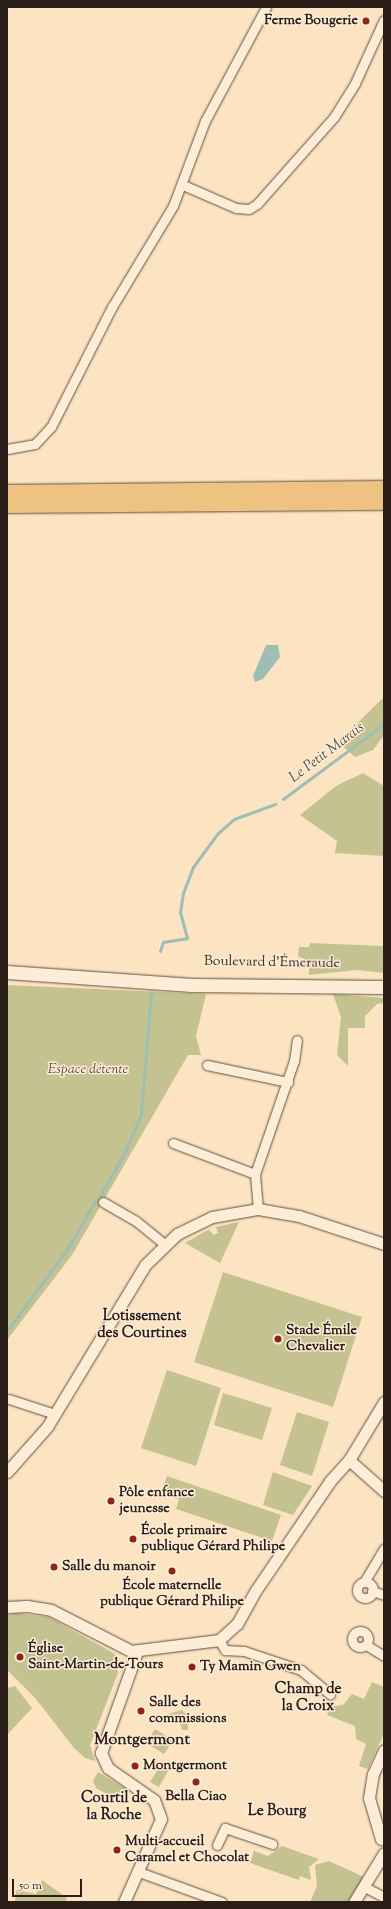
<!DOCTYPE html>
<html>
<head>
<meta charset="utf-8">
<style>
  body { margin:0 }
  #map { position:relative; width:391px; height:1909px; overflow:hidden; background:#fce3c1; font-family:"Sorts Mill Goudy",serif }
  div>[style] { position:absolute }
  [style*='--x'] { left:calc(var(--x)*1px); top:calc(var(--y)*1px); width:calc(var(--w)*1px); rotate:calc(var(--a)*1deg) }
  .green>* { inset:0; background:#c4c290 }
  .water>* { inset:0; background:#9fbeb3 }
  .stream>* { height:3px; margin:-1.5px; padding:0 1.5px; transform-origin:1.5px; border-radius:1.5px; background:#9fbeb3 }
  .roads { filter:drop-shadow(0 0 1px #5f4f43) drop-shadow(0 0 1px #5f4f43) }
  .minor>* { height:9px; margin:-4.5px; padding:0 4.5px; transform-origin:4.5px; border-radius:4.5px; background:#fdedd7 }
  .minor>.ring { margin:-4.5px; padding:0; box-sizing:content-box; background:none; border:9px solid #fdedd7; border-radius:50% }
  .tertiary>* { height:11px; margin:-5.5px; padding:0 5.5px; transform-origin:5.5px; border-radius:5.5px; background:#fdedd7 }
  .secondary>* { height:13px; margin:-6.5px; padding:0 6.5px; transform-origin:6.5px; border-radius:6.5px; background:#fdedd7 }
  .trunk>* { height:15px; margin:-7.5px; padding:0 7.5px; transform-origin:7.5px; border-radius:7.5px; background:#eec280 }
  .dots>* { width:11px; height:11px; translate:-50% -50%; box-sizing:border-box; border:2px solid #fdedd7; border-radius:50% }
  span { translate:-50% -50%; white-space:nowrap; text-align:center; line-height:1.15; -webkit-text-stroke:3px #fdedd7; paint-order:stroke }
  .poi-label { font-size:14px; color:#2b1e19; font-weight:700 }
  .right { translate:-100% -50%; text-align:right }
  .left { translate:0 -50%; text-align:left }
  .street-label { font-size:14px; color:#2b1e19 }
  .park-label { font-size:14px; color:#594f3d; font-style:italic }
  .water-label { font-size:15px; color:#4e4e47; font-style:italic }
  .neighbourhood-label { font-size:15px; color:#2b1e19; font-weight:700 }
  .quarter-label { font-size:16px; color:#2b1e19; font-weight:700 }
  .frame { position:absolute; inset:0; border:8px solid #2b1e19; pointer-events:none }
  .scale { position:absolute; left:12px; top:1879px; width:70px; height:18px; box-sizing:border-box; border:2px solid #2b1e19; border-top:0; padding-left:5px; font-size:12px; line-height:14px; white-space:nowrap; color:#2b1e19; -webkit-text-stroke:3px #fdedd7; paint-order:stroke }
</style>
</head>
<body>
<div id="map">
  <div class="green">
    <i style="clip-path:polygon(384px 697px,384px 735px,373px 750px,355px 757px,338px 742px)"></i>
    <i style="clip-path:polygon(363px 773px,384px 786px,384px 856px,335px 853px,337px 841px,300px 815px,336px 786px)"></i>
    <i style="clip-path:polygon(310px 943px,384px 946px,384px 973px,357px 970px,309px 975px,309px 962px,298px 956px,299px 947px,309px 947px)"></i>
    <i style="clip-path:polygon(7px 985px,206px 994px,196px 1036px,201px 1055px,188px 1055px,72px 1255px,7px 1340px)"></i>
    <i style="clip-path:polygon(333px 994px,384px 998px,384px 1003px,377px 1004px,365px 1016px,365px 1028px,348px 1028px,348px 1066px,337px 1055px,341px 1017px)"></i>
    <i style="clip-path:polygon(239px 1222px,220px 1263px,185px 1243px,206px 1231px,209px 1230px,214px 1235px,218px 1233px,216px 1227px)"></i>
    <i style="clip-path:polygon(223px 1272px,362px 1317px,333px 1407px,194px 1362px)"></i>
    <i style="clip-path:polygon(167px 1370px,221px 1388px,196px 1466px,141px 1448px)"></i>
    <i style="clip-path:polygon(223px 1393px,272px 1408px,262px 1440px,214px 1425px)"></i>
    <i style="clip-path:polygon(297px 1412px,329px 1422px,312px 1476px,280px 1465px)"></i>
    <i style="clip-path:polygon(273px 1472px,312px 1486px,293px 1515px,263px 1505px)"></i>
    <i style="clip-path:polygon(167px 1476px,281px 1515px,272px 1541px,176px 1509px,179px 1499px,161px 1493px)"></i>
    <i style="clip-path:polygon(16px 1613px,49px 1617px,115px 1654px,118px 1673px,90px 1745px,95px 1761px,85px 1758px,74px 1748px,36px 1699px,7px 1670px,7px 1615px)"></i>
    <i style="clip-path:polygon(372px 1682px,384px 1687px,384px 1733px,368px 1769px,359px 1766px,366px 1744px,356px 1739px,355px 1726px,327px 1715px,330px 1707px,343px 1705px,352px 1694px,364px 1699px)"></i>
    <i style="clip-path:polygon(15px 1686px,32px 1708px,7px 1735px,7px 1688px)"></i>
    <i style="clip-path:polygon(182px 1710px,188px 1716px,188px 1730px,182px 1730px,180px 1722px,168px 1714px)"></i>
    <i style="clip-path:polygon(155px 1729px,173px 1740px,164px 1754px,146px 1743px)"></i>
    <i style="clip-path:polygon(163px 1761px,171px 1766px,159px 1787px,150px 1782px)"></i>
    <i style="clip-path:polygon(98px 1772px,126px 1789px,121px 1797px,117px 1794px,114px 1798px,96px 1788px,93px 1781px)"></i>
    <i style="clip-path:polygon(282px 1846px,319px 1859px,309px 1867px,311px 1880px,300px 1876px,299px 1880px,250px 1863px,254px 1851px,268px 1856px)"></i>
    <i style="clip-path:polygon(329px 1861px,364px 1877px,349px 1902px,310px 1902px,317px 1886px,315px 1865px)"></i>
    <i style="clip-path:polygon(42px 1880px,67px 1898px,65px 1902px,15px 1902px,16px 1890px,36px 1894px)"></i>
  </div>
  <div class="water">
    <i style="clip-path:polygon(266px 645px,278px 645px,280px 657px,263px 679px,255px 682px,253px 676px)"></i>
  </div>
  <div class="stream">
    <i style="--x:283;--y:799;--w:126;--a:-36.6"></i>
    <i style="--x:160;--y:951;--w:9;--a:-72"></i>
    <i style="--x:163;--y:942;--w:24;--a:-9"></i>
    <i style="--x:187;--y:938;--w:27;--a:-105"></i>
    <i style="--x:180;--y:912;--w:19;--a:-81"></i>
    <i style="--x:183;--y:893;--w:28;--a:-69"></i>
    <i style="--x:193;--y:867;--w:42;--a:-53.7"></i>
    <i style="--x:218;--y:833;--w:21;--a:-41"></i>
    <i style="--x:234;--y:819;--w:44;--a:-20.1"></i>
    <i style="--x:100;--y:1196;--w:51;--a:-60.4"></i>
    <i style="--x:125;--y:1152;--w:41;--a:-67.2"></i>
    <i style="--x:141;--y:1114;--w:122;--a:-85.3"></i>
    <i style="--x:9;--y:1328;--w:99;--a:-53.6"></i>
    <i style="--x:68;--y:1248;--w:54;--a:-60.1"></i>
  </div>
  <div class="roads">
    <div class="minor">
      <i style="--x:183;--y:185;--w:58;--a:23.5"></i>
      <i style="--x:236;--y:208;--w:13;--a:4"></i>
      <i style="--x:249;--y:209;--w:9;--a:-32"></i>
      <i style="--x:257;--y:204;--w:116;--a:-48.5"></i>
      <i style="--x:334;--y:117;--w:40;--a:-58"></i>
      <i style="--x:355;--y:83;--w:69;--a:-65.3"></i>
      <i style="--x:7;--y:449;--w:28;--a:-10"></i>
      <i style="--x:35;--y:444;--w:23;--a:-47"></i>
      <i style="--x:51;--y:427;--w:135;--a:-63.1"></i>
      <i style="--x:112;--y:307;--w:118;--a:-58.9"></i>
      <i style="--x:173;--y:206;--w:91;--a:-69.4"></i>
      <i style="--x:205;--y:121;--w:129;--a:-61.8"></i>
      <i style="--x:207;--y:1065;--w:83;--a:11.9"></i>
      <i style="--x:173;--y:1143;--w:88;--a:20.7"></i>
      <i style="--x:103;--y:1202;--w:38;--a:30"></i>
      <i style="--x:136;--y:1221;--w:36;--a:39"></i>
      <i style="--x:258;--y:1209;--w:35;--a:-95"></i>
      <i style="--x:255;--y:1174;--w:120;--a:-71"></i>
      <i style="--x:294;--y:1061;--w:21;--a:-82"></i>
      <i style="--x:9;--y:1399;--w:48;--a:18.1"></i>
      <i style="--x:364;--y:1582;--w:39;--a:-59"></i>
      <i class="ring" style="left:357px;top:1582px;width:7px;height:7px"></i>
      <i style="--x:372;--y:1591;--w:13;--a:18"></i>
      <i class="ring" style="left:352px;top:1631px;width:7px;height:7px"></i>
      <i style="--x:219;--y:1640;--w:12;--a:59"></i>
      <i style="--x:225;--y:1650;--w:19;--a:3"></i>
      <i style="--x:244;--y:1651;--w:60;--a:18.4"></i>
      <i style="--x:301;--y:1670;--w:38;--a:40"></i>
      <i style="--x:366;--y:1645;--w:21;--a:31"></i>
      <i style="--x:217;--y:1845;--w:19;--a:-65"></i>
      <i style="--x:225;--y:1828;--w:50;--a:18.8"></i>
      <i style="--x:139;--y:1872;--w:88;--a:19.9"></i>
      <i style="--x:363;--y:1886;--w:24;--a:28"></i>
    </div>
    <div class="tertiary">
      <i style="--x:349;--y:1460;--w:47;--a:41.5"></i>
      <i style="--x:7;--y:1472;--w:60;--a:-48.4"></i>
      <i style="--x:47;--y:1427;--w:189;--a:-58.8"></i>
      <i style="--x:145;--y:1265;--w:45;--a:-44.1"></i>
      <i style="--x:177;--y:1234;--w:39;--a:-26"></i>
      <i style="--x:212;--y:1217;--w:47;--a:-9.9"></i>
      <i style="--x:258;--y:1209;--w:42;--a:9.7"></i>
      <i style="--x:299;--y:1216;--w:89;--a:18.2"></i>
      <i style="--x:7;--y:1607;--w:20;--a:-3"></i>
      <i style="--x:27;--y:1606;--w:24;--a:9"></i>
      <i style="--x:51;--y:1610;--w:90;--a:27.1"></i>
      <i style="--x:131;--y:1651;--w:89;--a:-7.1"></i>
      <i style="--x:219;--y:1640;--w:24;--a:-42"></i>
      <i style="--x:237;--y:1624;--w:39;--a:-61"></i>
      <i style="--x:256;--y:1590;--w:132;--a:-55.8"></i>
      <i style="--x:330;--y:1481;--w:28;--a:-48"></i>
      <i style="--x:349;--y:1460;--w:68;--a:-58.9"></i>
      <i style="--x:381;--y:1839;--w:43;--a:-106.3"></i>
      <i style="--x:369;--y:1798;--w:24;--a:-81"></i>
      <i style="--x:373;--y:1774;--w:26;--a:-65"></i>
      <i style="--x:124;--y:1902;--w:91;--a:-66"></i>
      <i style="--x:161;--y:1819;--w:20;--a:-110"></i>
      <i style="--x:154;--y:1800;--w:56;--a:-145.2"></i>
      <i style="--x:108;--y:1768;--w:17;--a:-115"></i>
      <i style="--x:101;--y:1753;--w:107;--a:-70.4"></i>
      <i style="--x:354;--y:1902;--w:57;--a:-58.5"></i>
    </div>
    <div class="secondary">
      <i style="--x:7;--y:972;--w:185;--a:4"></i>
      <i style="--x:192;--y:985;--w:192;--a:0.6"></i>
    </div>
    <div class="trunk">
      <i style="--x:7;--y:492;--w:377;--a:-0.6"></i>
      <i style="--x:7;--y:505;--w:377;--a:-0.5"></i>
    </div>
  </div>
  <div class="dots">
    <i style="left:366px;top:21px;background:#8f2418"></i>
    <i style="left:278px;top:1339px;background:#8f2418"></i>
    <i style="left:111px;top:1501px;background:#8f2418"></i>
    <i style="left:133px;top:1539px;background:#8f2418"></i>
    <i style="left:54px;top:1567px;background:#8f2418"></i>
    <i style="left:172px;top:1571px;background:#8f2418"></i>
    <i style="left:20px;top:1657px;background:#8f2418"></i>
    <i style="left:192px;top:1667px;background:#8f2418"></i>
    <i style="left:141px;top:1711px;background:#8f2418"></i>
    <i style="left:135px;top:1766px;background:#8f2418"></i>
    <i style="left:196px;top:1782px;background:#8f2418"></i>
    <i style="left:117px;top:1850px;background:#8f2418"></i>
  </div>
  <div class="poi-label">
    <span class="right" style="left:358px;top:21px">Ferme Bougerie</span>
    <span class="left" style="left:286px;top:1339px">Stade Émile<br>Chevalier</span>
    <span class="left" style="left:119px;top:1501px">Pôle enfance<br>jeunesse</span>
    <span class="left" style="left:141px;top:1539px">École primaire<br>publique Gérard Philipe</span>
    <span class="left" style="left:62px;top:1567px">Salle du manoir</span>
    <span style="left:172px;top:1594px">École maternelle<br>publique Gérard Philipe</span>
    <span class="left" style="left:28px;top:1657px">Église<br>Saint-Martin-de-Tours</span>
    <span class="left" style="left:200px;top:1667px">Ty Mamin Gwen</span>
    <span class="left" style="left:149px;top:1711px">Salle des<br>commissions</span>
    <span class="left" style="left:143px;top:1766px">Montgermont</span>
    <span style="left:196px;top:1797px">Bella Ciao</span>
    <span class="left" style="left:125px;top:1850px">Multi-accueil<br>Caramel et Chocolat</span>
  </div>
  <div class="street-label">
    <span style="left:272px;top:963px;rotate:1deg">Boulevard d'Émeraude</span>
  </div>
  <div class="park-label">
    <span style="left:88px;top:1070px">Espace détente</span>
  </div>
  <div class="water-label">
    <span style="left:327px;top:753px;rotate:-37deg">Le Petit Marais</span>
  </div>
  <div class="neighbourhood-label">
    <span style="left:142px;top:1325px">Lotissement<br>des Courtines</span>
    <span style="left:308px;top:1698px">Champ de<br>la Croix</span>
    <span style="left:114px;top:1807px">Courtil de<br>la Roche</span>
    <span style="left:277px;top:1812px">Le Bourg</span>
  </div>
  <div class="quarter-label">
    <span style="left:142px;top:1741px">Montgermont</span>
  </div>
  <div class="frame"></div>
  <div class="scale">50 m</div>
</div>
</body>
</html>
